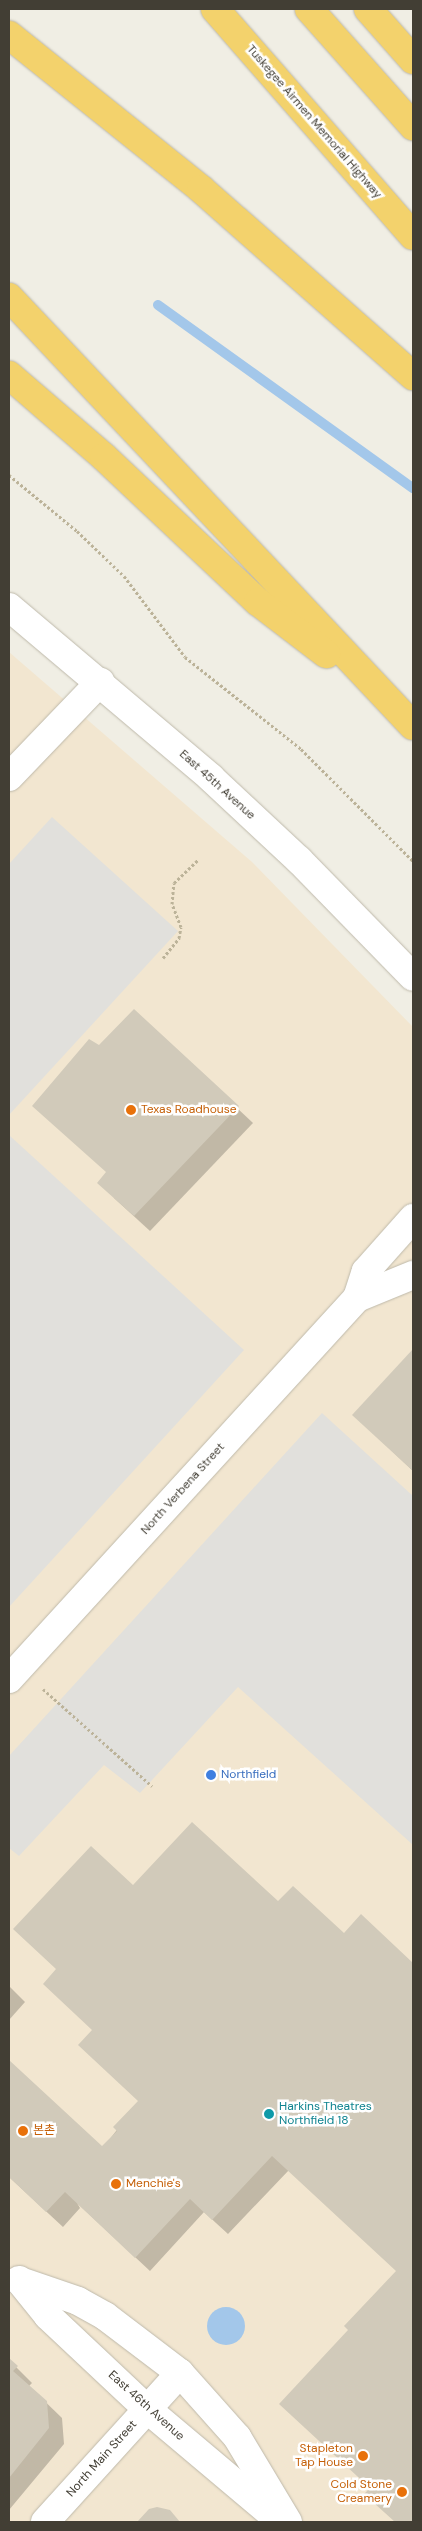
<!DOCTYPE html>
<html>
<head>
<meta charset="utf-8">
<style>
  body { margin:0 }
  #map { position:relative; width:422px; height:2531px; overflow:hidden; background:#f0eee4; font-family:"DM Sans","Noto Sans KR",sans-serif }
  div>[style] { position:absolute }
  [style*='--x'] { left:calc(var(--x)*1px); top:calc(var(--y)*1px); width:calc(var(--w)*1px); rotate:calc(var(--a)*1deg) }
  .commercial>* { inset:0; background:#f2e6d0 }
  .parking>* { inset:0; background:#e1e0dc }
  .water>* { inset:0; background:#a3c7ea }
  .round { border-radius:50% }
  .shadow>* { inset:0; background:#0003 }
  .stream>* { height:10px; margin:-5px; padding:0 5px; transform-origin:5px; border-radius:5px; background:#a3c7ea }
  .building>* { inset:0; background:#d1caba }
  .path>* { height:3px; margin-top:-1.5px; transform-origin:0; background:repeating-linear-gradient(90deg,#bcb399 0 2.5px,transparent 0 5px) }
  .roads { filter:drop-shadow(0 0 1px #beb9aa) drop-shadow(0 0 1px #beb9aa) }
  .minor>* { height:28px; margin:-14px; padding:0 14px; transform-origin:14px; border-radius:14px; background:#fff }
  .highway>* { height:28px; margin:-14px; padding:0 14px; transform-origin:14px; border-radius:14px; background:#f3d26c }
  .dots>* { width:14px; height:14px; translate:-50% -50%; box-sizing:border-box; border:2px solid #fff; border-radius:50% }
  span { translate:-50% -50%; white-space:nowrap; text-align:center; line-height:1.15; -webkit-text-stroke:5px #fff; paint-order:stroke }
  .street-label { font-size:12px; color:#423e34 }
  .food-label { font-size:12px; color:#c56008 }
  .left { translate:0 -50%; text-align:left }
  .right { translate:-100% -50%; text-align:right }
  .shop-label { font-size:12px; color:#366cbe }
  .culture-label { font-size:12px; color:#0d838f }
  .frame { position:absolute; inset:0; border:10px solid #423e34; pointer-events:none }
</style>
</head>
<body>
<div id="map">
  <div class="commercial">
    <i style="clip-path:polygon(9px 652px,252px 862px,413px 1027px,413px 2522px,9px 2522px)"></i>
  </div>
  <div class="parking">
    <i style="clip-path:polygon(52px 817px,178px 931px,9px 1115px,9px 864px)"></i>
    <i style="clip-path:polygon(9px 1135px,244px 1350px,9px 1607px)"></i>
    <i style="clip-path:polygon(322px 1413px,413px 1496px,413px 1845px,238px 1687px,140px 1793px,104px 1765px,19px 1856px,9px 1848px,9px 1756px)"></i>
  </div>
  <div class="water">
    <i class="round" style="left:207px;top:2307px;width:38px;height:38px"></i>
  </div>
  <div class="shadow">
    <i style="clip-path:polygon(134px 1011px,253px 1123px,150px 1231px,114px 1198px,107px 1173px)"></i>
    <i style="clip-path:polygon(413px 1351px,413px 1471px,354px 1415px)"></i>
    <i style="clip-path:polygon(133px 1887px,278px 1903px,344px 1935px,361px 1916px,413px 1964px,413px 2522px,396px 2522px,380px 2507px,371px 2488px,350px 2330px,398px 2271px,289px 2170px,228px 2234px,204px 2212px,150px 2271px,77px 2203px,80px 2208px,63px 2227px,9px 2177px,9px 2062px,103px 2148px,139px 2101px,94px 2030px)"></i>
    <i style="clip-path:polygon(9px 1986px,25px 2002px,9px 2020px)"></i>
    <i style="clip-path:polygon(9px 2360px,32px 2383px,29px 2386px,62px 2418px,64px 2444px,9px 2510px)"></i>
  </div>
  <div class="stream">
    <i style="--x:158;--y:305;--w:314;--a:35.7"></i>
  </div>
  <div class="building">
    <i style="clip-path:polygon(134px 1009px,239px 1106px,134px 1216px,97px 1183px,106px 1172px,32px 1106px,89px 1039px,99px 1045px)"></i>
    <i style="clip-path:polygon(413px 1349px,413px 1471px,352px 1415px)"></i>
    <i style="clip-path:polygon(192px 1822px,278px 1901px,293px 1886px,344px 1933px,361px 1914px,413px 1963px,413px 2522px,395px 2522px,364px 2494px,370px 2488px,279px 2404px,348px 2330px,344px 2326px,396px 2271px,272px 2156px,212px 2220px,190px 2199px,135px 2258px,65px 2192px,46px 2212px,9px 2177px,9px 2060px,102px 2146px,117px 2131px,113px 2127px,138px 2101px,78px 2045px,92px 2030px,43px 1984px,56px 1969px,13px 1929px,91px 1846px,133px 1885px)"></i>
    <i style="clip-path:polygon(9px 2358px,18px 2366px,13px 2371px,47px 2401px,49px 2428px,9px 2478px)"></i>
    <i style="clip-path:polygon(157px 2507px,170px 2510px,180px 2522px,137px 2522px,149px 2509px)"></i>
  </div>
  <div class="path">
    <i style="--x:9;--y:475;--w:88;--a:39.5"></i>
    <i style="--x:77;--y:531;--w:65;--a:43.8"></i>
    <i style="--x:124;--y:576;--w:101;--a:53"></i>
    <i style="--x:185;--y:657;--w:148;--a:38.4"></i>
    <i style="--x:301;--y:749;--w:158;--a:45"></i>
    <i style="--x:163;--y:958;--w:26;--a:-51"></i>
    <i style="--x:179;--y:938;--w:11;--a:-80"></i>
    <i style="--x:181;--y:927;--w:25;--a:-111"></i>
    <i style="--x:172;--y:904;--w:21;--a:-85"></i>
    <i style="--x:174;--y:883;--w:33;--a:-44"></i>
    <i style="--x:43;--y:1689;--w:146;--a:41.7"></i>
  </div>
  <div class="roads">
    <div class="minor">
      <i style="--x:9;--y:607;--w:265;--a:40.2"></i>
      <i style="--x:211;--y:778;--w:120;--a:43"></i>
      <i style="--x:299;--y:860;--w:163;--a:45.7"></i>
      <i style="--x:9;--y:777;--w:132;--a:-46.2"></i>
      <i style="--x:357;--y:1298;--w:61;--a:-22.3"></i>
      <i style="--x:9;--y:1679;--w:516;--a:-47.59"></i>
      <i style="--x:357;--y:1298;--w:28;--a:-72"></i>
      <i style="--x:366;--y:1271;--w:71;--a:-48.4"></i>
      <i style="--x:19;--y:2280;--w:46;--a:51.1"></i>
      <i style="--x:48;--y:2316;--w:136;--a:43.2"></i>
      <i style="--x:147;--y:2409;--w:175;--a:40.1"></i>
      <i style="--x:20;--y:2281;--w:61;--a:19"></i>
      <i style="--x:78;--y:2301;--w:31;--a:29"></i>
      <i style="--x:105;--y:2316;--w:94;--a:37.2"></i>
      <i style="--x:180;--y:2373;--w:86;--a:48.3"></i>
      <i style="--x:237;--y:2437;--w:99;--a:59"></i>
      <i style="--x:45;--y:2522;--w:201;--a:-47.8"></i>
    </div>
    <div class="highway">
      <i style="--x:215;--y:9;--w:301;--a:48.9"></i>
      <i style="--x:309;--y:9;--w:157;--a:48.4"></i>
      <i style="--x:368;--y:9;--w:68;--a:48.6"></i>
      <i style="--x:9;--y:35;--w:246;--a:38.7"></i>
      <i style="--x:201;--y:189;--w:283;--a:41.4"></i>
      <i style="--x:9;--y:297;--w:589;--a:46.72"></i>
      <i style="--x:9;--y:375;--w:125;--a:40.8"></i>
      <i style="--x:104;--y:457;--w:212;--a:43.3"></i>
      <i style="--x:258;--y:602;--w:86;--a:37.4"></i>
    </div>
  </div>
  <div class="dots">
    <i style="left:131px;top:1110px;background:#e8710a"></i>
    <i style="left:211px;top:1775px;background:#3f7fe0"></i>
    <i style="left:269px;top:2114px;background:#0f9aa8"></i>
    <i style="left:23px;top:2131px;background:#e8710a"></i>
    <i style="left:116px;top:2184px;background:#e8710a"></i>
    <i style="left:363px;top:2456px;background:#e8710a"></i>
    <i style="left:402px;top:2492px;background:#e8710a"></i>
  </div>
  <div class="street-label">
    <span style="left:314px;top:122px;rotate:49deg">Tuskegee Airmen Memorial Highway</span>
    <span style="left:217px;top:785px;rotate:42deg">East 45th Avenue</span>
    <span style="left:183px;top:1489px;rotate:-48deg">North Verbena Street</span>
    <span style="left:146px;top:2406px;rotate:42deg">East 46th Avenue</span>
    <span style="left:102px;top:2459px;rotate:-48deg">North Main Street</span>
  </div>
  <div class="food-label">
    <span class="left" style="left:141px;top:1110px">Texas Roadhouse</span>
    <span class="left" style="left:33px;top:2131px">본촌</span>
    <span class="left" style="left:126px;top:2184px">Menchie's</span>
    <span class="right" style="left:353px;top:2456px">Stapleton<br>Tap House</span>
    <span class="right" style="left:392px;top:2492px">Cold Stone<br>Creamery</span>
  </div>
  <div class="shop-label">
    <span class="left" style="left:221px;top:1775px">Northfield</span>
  </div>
  <div class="culture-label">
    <span class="left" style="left:279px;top:2114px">Harkins Theatres<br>Northfield 18</span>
  </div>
  <div class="frame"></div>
</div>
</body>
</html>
